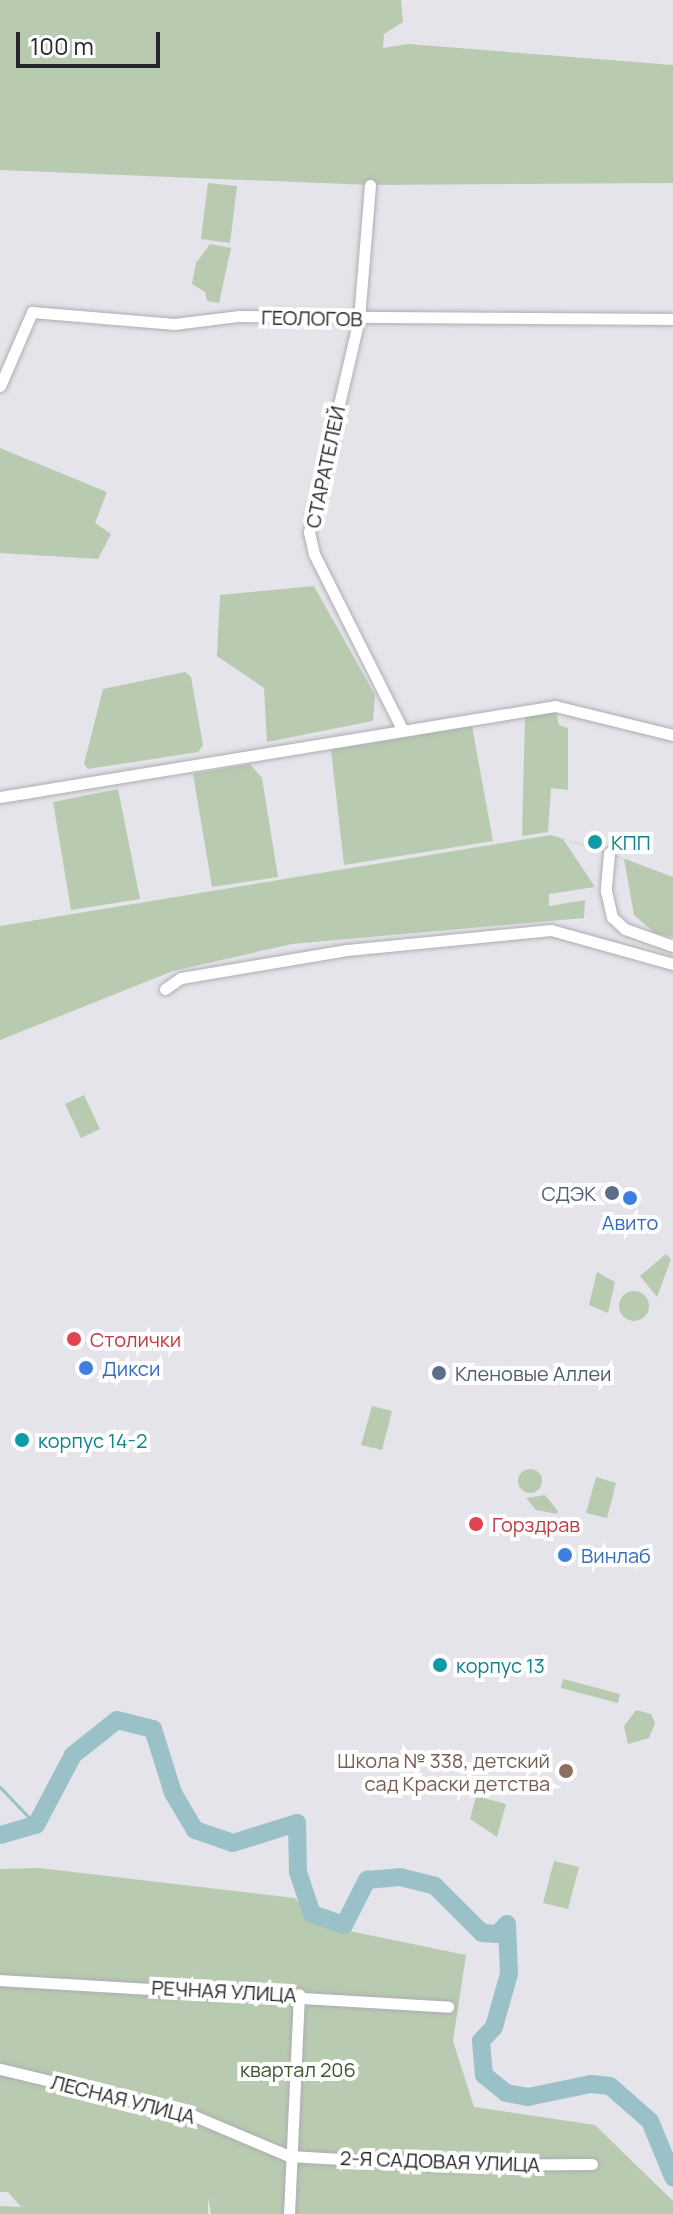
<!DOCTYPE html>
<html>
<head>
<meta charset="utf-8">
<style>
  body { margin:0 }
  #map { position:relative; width:673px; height:2214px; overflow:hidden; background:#e5e4ea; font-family:Manrope,sans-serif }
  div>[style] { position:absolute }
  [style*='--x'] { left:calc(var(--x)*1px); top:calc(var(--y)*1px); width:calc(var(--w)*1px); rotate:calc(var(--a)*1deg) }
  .green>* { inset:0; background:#b8cbb1 }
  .round { border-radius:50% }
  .stream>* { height:3px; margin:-1.5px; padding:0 1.5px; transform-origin:1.5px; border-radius:1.5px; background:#9ac1c8 }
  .river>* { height:18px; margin:-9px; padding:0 9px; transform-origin:9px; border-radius:9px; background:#9ac1c8 }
  .roads { filter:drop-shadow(0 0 2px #adadb2) drop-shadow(0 0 2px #adadb2) }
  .street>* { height:11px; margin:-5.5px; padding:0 5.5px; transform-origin:5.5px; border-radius:5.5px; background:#fff }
  .dots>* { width:22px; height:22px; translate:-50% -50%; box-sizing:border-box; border:4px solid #fff; border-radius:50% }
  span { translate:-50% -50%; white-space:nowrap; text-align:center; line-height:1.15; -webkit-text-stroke:8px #fff; paint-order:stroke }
  .street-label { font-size:20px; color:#262628 }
  .culture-label { font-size:20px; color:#0d838f }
  .left { translate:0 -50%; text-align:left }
  .service-label { font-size:20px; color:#4e5e75 }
  .right { translate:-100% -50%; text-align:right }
  .shop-label { font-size:20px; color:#366cbe }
  .health-label { font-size:20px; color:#be3a42 }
  .education-label { font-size:20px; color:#785e54 }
  .park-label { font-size:20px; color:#3a572f }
  .scale { position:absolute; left:16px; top:32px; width:144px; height:36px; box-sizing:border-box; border:4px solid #262628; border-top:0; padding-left:10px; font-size:24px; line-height:28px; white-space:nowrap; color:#262628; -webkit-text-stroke:6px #fff; paint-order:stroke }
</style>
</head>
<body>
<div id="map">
  <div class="green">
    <i style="clip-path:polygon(0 0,401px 0,403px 22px,384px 34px,383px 48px,408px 44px,673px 65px,673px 183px,370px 185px,0 170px)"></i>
    <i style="clip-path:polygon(208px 183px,237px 186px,230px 243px,201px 239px)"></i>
    <i style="clip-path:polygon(210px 244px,231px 248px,219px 303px,207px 301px,205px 292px,192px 284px,196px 263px)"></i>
    <i style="clip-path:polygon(0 448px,107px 492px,95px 523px,111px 534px,98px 559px,0 553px)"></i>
    <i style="clip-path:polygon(314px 586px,375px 695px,373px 721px,267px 742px,264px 688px,217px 656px,220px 595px)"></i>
    <i style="clip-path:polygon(185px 672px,191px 677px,203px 745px,198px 752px,88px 769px,84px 764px,103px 689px)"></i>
    <i style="clip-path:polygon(556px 712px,559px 725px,568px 728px,568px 790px,551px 788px,548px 832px,522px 836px,525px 716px)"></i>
    <i style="clip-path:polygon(472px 726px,493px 841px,344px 865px,331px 750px)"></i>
    <i style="clip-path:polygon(250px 764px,262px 778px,278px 877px,212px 887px,193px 774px)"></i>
    <i style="clip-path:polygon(118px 789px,140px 899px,71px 910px,53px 802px)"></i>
    <i style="clip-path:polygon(551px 835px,609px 853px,673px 877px,673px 937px,655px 933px,634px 915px,624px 859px,563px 839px,595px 887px,549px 894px,549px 906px,585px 900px,584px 918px,292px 944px,173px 971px,0 1040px,0 926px)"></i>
    <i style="clip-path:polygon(84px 1095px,100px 1129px,81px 1138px,65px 1104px)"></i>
    <i style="clip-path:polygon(666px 1254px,671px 1259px,657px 1297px,640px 1276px)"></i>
    <i style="clip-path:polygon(597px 1272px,615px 1282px,608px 1313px,589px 1305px)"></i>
    <i class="round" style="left:619px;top:1291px;width:30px;height:30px"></i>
    <i style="clip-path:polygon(372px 1406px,392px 1411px,382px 1450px,361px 1445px)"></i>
    <i class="round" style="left:518px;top:1469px;width:24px;height:24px"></i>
    <i style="clip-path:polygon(596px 1477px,616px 1483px,607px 1518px,586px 1513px)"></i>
    <i style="clip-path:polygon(545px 1495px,558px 1511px,557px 1514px,536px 1510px,526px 1498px)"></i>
    <i style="clip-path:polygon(563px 1679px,620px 1694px,618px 1703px,561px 1688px)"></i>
    <i style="clip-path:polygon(636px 1710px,651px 1714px,655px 1723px,649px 1738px,628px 1744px,624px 1726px)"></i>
    <i style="clip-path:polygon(476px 1796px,506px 1804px,497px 1837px,470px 1819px)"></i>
    <i style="clip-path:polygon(554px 1861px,579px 1867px,568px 1909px,543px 1903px)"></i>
    <i style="clip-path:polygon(39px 1868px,295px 1898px,320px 1925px,466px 1955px,453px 2041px,474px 2107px,595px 2125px,673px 2201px,673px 2214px,211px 2214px,208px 2197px,208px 2214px,0 2214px,0 2206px,21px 2207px,8px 2192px,0 2192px,0 1869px)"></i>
  </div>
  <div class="stream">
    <i style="--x:0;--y:1787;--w:52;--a:46.5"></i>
  </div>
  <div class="river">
    <i style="--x:0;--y:1835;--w:37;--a:-16"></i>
    <i style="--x:36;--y:1825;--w:79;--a:-62.1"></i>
    <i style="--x:73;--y:1755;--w:56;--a:-38.5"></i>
    <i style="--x:117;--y:1720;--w:37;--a:14"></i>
    <i style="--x:153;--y:1729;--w:67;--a:72.6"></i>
    <i style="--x:173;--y:1793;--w:43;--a:59.3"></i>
    <i style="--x:195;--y:1830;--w:40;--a:18.9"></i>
    <i style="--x:233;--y:1843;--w:67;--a:-17.4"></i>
    <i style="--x:297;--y:1823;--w:49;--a:88.8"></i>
    <i style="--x:298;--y:1872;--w:44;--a:71.6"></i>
    <i style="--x:312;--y:1914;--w:34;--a:19"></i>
    <i style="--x:344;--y:1925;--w:51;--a:-62.9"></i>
    <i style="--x:367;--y:1880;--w:33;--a:-5"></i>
    <i style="--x:400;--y:1877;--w:36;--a:14"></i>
    <i style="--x:435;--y:1886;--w:66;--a:45"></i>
    <i style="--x:482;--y:1933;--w:15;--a:4"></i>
    <i style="--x:497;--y:1934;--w:14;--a:-45"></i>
    <i style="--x:507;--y:1924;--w:50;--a:87.7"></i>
    <i style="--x:509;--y:1974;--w:55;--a:105.8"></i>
    <i style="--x:494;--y:2027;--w:19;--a:133"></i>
    <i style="--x:481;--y:2041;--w:34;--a:85"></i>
    <i style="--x:484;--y:2075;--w:28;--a:39"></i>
    <i style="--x:506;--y:2093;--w:22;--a:10"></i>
    <i style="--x:528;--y:2097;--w:64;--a:-11.7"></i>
    <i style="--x:591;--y:2084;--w:19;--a:6"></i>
    <i style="--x:610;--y:2086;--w:53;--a:41.2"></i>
    <i style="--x:650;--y:2121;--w:61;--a:67.7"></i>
  </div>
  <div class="roads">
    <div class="street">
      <i style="--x:370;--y:185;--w:134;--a:94.7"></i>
      <i style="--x:359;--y:319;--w:219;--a:103.2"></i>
      <i style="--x:309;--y:532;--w:23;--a:77"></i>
      <i style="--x:314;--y:554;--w:198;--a:63.3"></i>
      <i style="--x:0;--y:386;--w:81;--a:-66.6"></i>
      <i style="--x:32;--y:312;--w:143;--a:4.8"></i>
      <i style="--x:174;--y:324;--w:64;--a:-7.1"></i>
      <i style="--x:238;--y:316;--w:435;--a:0.4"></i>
      <i style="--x:0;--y:797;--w:562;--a:-9.31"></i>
      <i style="--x:555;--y:706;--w:122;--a:13.8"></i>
      <i style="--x:609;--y:853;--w:38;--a:95"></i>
      <i style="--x:606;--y:891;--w:27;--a:77"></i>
      <i style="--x:612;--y:917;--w:18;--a:43"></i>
      <i style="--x:625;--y:929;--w:51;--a:19.5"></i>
      <i style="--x:165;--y:989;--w:19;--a:-35"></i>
      <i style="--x:181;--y:978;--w:168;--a:-9.6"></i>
      <i style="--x:347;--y:950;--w:205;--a:-5.6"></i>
      <i style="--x:551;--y:930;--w:127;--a:15.6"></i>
      <i style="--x:0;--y:1980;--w:449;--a:3.4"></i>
      <i style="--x:0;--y:2069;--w:197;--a:13.5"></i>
      <i style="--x:192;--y:2115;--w:105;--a:22.9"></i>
      <i style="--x:289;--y:2156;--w:156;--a:3.3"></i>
      <i style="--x:445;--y:2165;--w:147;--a:-0.4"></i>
      <i style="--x:289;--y:2214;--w:220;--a:-87.4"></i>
    </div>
  </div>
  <div class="dots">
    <i style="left:595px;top:842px;background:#0f9aa8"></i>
    <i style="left:612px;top:1193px;background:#5c6f8a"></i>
    <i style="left:630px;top:1198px;background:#3f7fe0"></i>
    <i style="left:74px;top:1339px;background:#e0444e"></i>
    <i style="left:86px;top:1368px;background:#3f7fe0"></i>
    <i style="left:439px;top:1373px;background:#5c6f8a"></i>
    <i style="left:22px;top:1440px;background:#0f9aa8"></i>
    <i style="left:476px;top:1524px;background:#e0444e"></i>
    <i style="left:565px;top:1555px;background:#3f7fe0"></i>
    <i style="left:440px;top:1665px;background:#0f9aa8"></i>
    <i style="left:566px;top:1771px;background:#8d6e63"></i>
  </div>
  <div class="street-label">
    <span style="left:312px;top:318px;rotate:1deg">ГЕОЛОГОВ</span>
    <span style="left:325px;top:467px;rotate:-78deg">СТАРАТЕЛЕЙ</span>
    <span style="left:224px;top:1991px;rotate:3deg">РЕЧНАЯ УЛИЦА</span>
    <span style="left:123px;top:2099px;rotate:14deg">ЛЕСНАЯ УЛИЦА</span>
    <span style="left:440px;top:2161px;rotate:2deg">2-Я САДОВАЯ УЛИЦА</span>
  </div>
  <div class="culture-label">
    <span class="left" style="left:611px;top:842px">КПП</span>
    <span class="left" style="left:38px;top:1440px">корпус 14-2</span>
    <span class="left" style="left:456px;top:1665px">корпус 13</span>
  </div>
  <div class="service-label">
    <span class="right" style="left:596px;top:1193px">СДЭК</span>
    <span class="left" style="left:455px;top:1373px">Кленовые Аллеи</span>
  </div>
  <div class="shop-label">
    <span style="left:630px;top:1222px">Авито</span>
    <span class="left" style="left:102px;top:1368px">Дикси</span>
    <span class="left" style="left:581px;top:1555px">Винлаб</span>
  </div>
  <div class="health-label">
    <span class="left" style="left:90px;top:1339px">Столички</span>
    <span class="left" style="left:492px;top:1524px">Горздрав</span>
  </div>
  <div class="education-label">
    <span class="right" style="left:550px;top:1772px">Школа № 338, детский<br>сад Краски детства</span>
  </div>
  <div class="park-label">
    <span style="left:298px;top:2069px">квартал 206</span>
  </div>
  <div class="scale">100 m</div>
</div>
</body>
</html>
